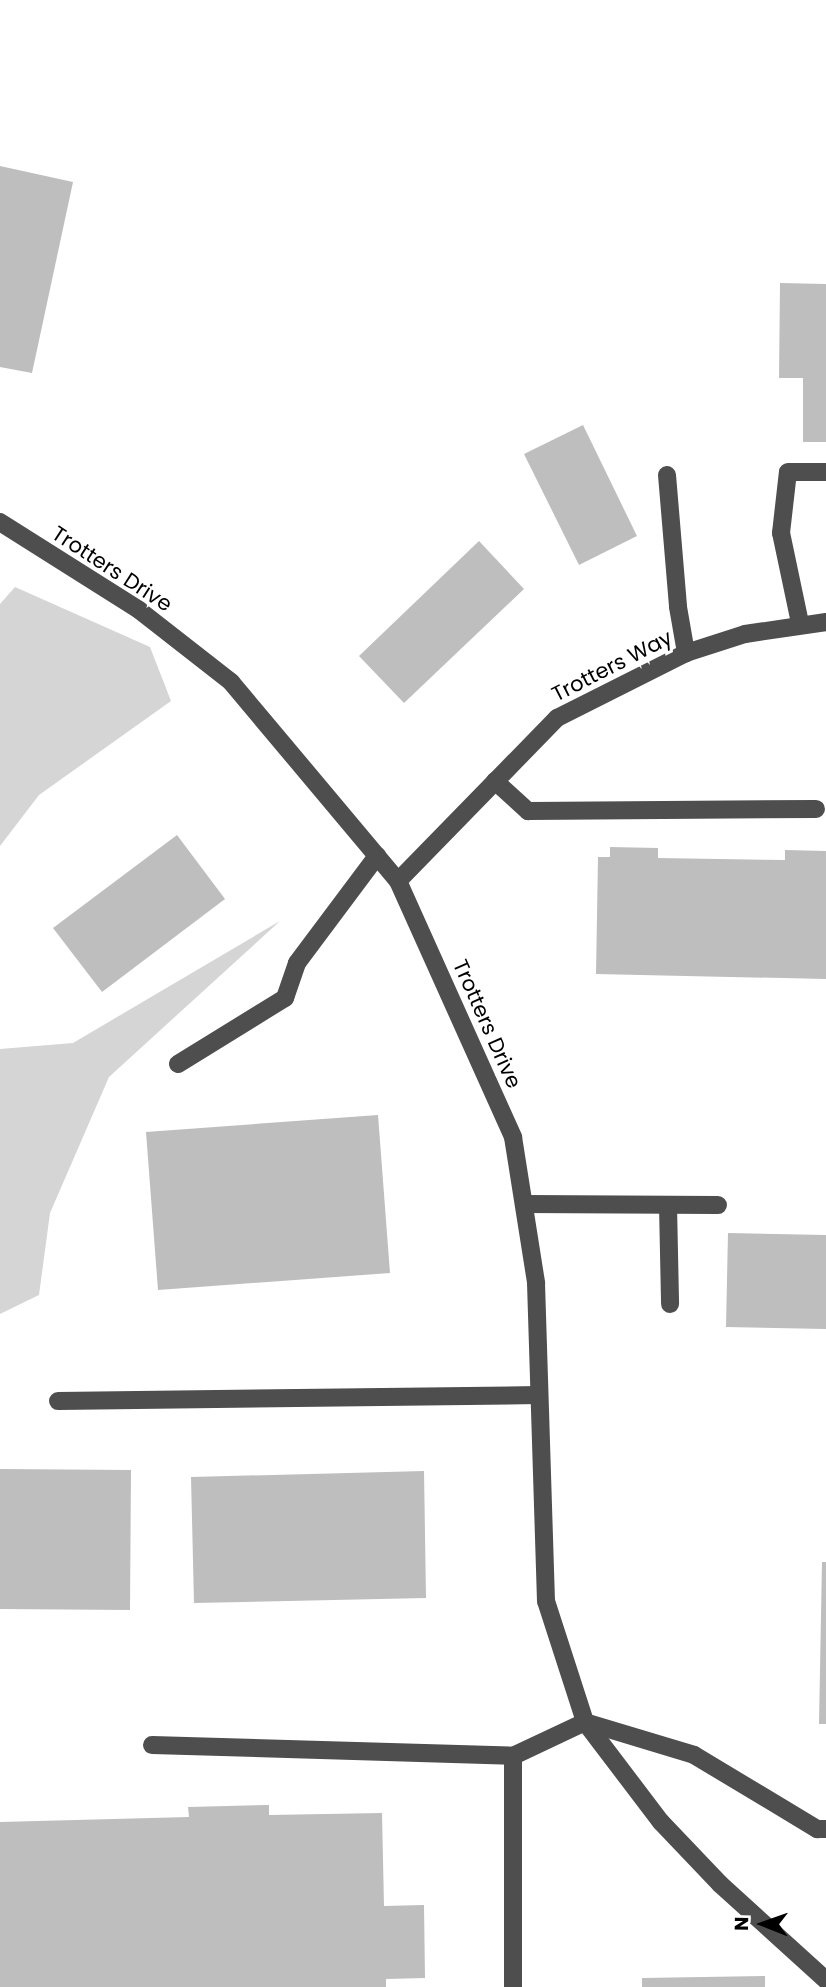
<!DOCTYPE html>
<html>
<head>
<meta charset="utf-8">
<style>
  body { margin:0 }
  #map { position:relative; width:826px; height:1987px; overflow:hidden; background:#fff; font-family:Poppins,sans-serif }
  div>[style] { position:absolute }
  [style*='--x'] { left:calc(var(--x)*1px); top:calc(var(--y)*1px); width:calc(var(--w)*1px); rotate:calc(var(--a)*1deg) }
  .green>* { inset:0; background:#d5d5d5 }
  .building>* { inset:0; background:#bebebe }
  .minor>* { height:18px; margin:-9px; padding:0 9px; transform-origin:9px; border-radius:9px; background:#4e4e4e }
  span { translate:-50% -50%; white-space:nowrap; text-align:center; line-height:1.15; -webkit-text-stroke:6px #fff; paint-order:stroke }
  .street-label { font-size:21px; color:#000 }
  .north { position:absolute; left:728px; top:1889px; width:70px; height:70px; -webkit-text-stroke:5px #fff; paint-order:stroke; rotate:271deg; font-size:19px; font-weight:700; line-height:28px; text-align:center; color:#000 }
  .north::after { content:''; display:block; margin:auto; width:24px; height:32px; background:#000; clip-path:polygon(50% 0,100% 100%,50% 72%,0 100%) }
</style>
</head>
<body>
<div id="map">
  <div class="green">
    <i style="clip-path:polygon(15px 587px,150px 647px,171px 701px,39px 795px,0 846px,0 604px)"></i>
    <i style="clip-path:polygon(280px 921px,109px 1077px,50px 1213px,39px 1295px,0 1314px,0 1049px,73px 1043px)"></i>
  </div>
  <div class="building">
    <i style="clip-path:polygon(0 166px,73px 182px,32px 373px,0 367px)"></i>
    <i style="clip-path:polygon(780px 283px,826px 284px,826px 442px,803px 442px,803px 378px,779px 378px)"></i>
    <i style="clip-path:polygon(583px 425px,637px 536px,579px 565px,524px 454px)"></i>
    <i style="clip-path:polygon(479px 541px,524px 589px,404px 703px,359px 656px)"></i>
    <i style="clip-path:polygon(177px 835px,225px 899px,102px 992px,53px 928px)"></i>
    <i style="clip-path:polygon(610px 847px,658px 848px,658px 858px,785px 860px,785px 850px,826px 851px,826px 979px,596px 974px,598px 857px,610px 857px)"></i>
    <i style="clip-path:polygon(378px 1115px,390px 1273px,158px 1290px,146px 1132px)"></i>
    <i style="clip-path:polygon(728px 1233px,826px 1235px,826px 1329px,726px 1327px)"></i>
    <i style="clip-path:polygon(0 1469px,131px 1470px,130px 1610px,0 1609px)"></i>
    <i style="clip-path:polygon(424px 1471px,426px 1598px,194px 1603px,191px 1477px)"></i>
    <i style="clip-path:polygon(822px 1562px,826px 1562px,826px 1724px,819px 1724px)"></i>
    <i style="clip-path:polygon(269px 1805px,269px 1815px,382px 1813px,384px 1906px,424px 1905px,425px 1978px,386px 1979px,386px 1987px,0 1987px,0 1822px,189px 1817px,188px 1807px)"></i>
    <i style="clip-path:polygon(765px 1976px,765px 1987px,642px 1987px,642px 1978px)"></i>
  </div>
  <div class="minor">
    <i style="--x:667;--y:475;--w:132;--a:85.2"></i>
    <i style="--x:678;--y:607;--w:47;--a:80.1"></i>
    <i style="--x:0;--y:522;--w:165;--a:32.3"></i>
    <i style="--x:139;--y:610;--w:117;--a:38"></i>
    <i style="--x:231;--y:682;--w:260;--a:50"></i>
    <i style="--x:398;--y:881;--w:281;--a:65.8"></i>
    <i style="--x:513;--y:1137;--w:148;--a:81"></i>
    <i style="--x:536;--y:1283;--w:318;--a:88.2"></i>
    <i style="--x:546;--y:1601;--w:127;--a:72.1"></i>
    <i style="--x:585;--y:1722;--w:126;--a:52.8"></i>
    <i style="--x:661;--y:1822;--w:86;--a:46.4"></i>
    <i style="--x:720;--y:1884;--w:143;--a:42.2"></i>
    <i style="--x:800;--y:623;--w:92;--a:-101.9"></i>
    <i style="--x:781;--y:533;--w:61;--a:-83.5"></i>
    <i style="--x:788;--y:472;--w:38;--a:0"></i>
    <i style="--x:495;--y:781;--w:45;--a:42.3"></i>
    <i style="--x:528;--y:811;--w:288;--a:-0.4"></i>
    <i style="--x:398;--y:881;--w:228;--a:-45.7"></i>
    <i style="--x:557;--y:718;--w:144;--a:-26.7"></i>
    <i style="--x:686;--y:653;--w:62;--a:-17.9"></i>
    <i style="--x:745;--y:634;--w:82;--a:-8.4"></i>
    <i style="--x:178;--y:1064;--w:126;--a:-31.7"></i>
    <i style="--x:285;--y:998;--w:37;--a:-71"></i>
    <i style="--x:297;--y:963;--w:134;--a:-53.2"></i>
    <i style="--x:524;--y:1204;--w:194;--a:0.3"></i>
    <i style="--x:668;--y:1205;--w:99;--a:88.8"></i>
    <i style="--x:58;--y:1401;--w:481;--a:-0.7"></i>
    <i style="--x:152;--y:1745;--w:361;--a:1.7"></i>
    <i style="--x:513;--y:1756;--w:80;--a:-25.3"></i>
    <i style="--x:585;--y:1722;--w:114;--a:16.8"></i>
    <i style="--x:694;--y:1755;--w:144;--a:31"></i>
    <i style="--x:817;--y:1829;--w:9;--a:0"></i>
    <i style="--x:513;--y:1756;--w:231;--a:90"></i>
  </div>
  <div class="street-label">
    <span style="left:112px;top:569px;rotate:33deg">Trotters Drive</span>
    <span style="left:612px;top:666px;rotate:-27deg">Trotters Way</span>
    <span style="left:487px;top:1024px;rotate:66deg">Trotters Drive</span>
  </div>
  <div class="north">N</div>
</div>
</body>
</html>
